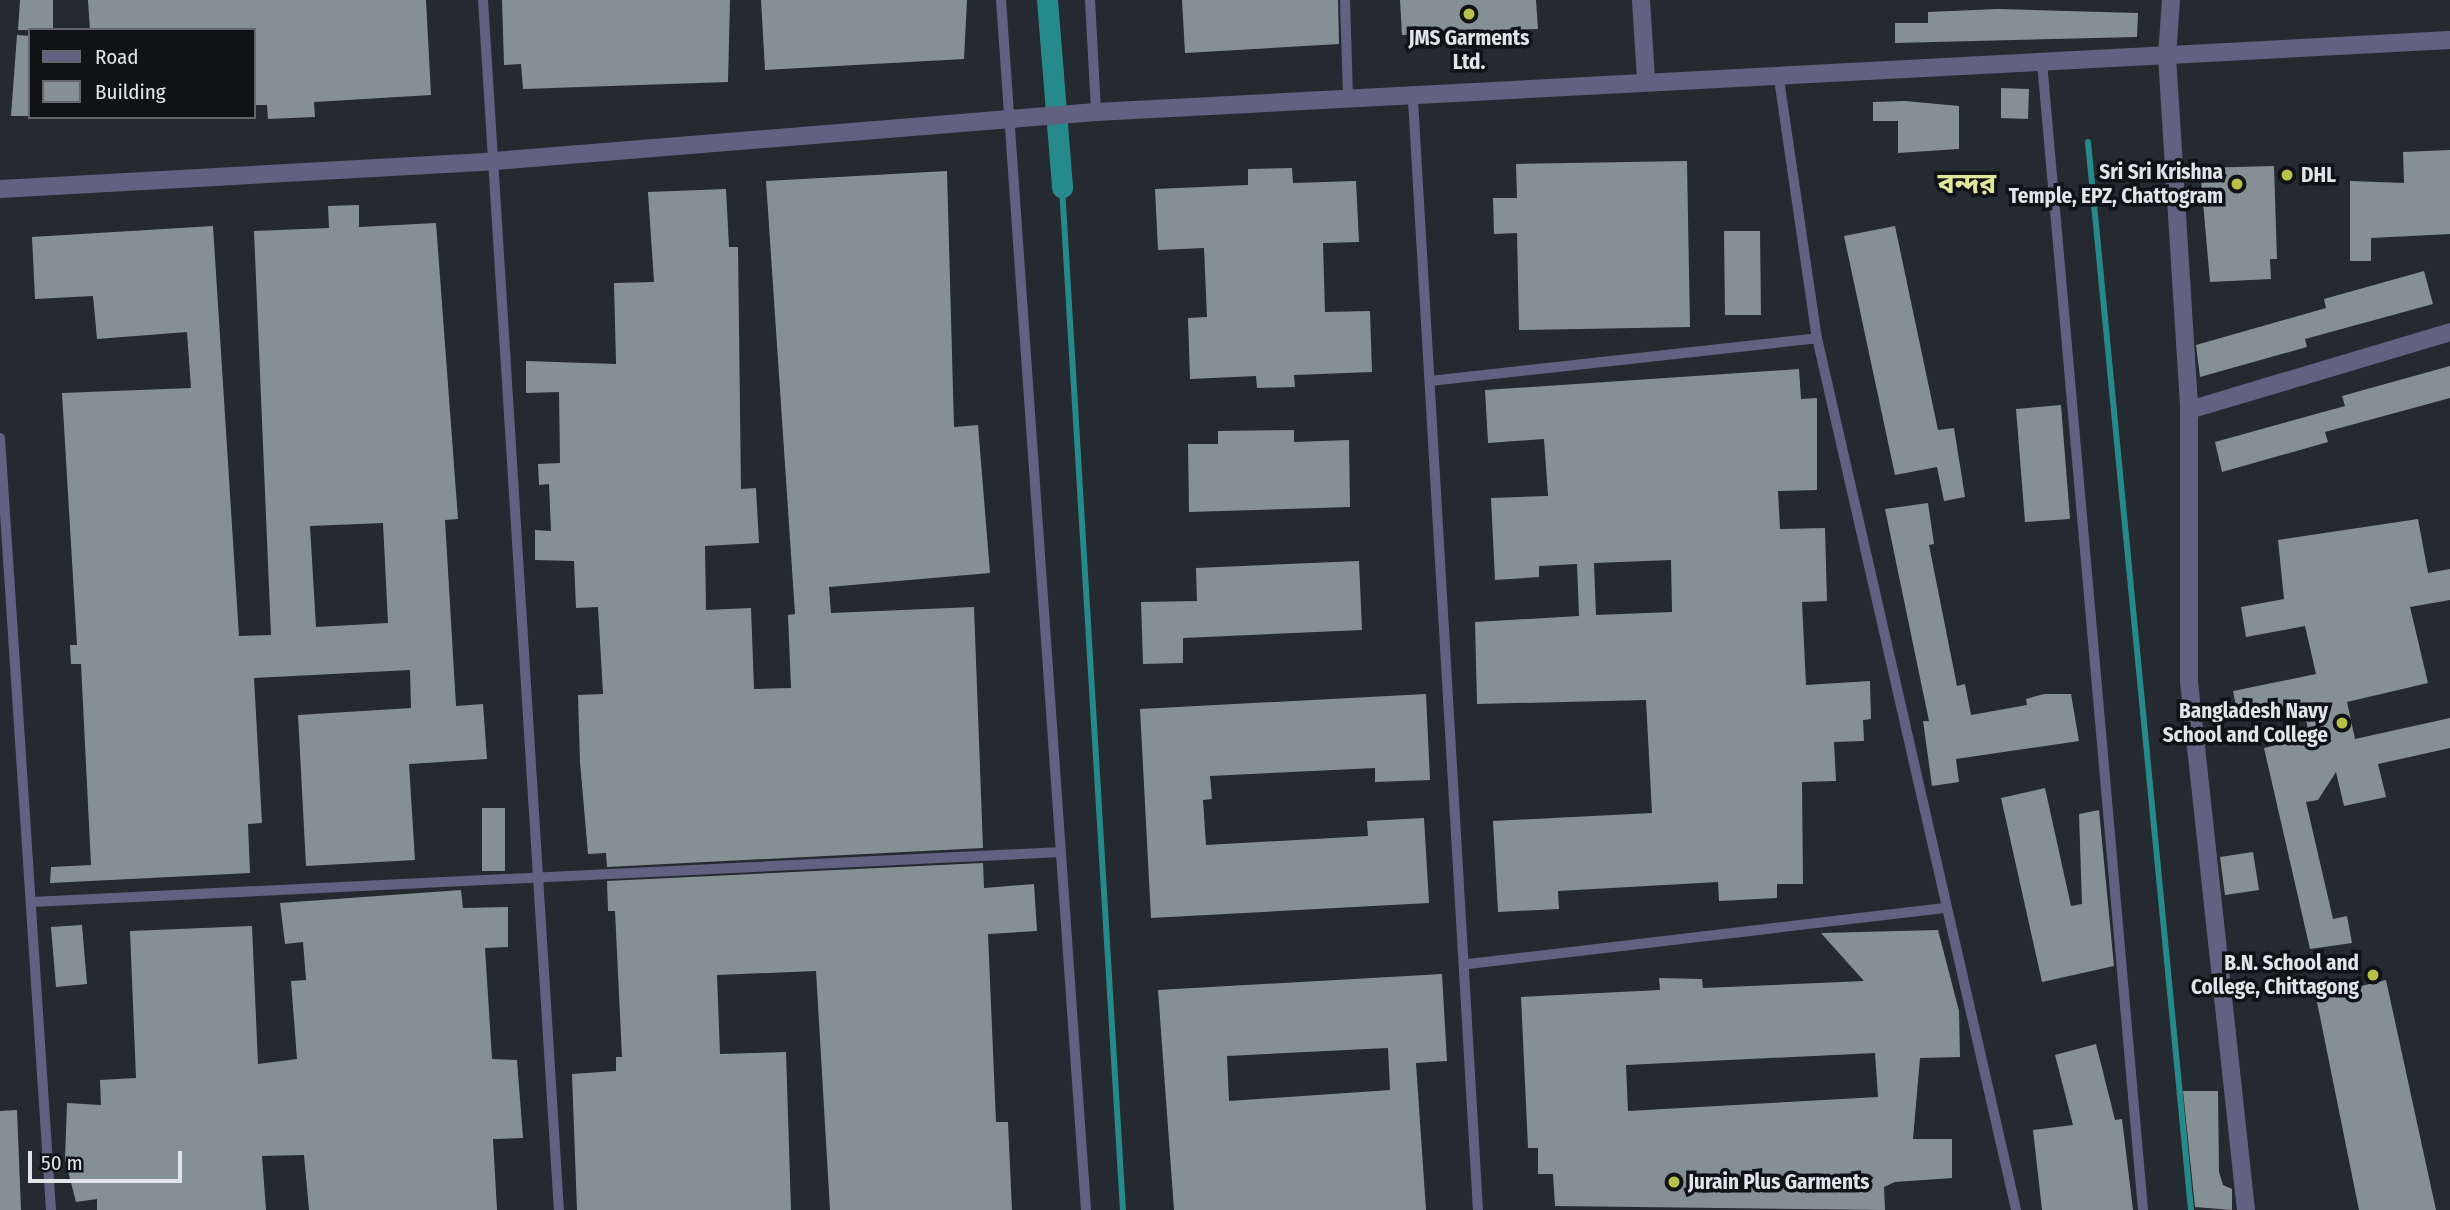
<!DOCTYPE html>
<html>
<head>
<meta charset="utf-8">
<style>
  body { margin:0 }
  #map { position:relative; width:2450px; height:1210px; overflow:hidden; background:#242a30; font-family:"Fira Sans Condensed","Noto Sans Bengali",sans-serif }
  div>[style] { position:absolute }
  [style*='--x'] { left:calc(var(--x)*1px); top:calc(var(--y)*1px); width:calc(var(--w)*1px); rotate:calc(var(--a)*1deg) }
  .stream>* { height:6px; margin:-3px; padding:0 3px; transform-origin:3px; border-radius:3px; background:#26898c }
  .canal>* { height:21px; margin:-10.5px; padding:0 10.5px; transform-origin:10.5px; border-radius:10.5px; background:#26898c }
  .building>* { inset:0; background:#859095 }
  .service>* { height:10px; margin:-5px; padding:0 5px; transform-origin:5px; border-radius:5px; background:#616281 }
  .minor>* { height:18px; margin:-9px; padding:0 9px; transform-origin:9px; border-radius:9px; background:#616281 }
  .tertiary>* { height:18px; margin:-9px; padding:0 9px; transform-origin:9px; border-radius:9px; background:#616281 }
  .dots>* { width:19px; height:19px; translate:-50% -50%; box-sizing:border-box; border:4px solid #101215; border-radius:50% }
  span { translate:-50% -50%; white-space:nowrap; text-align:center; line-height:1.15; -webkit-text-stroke:7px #101215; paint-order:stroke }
  .poi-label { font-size:21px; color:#e1e4e9; font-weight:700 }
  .right { translate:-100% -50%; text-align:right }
  .left { translate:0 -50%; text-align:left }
  .district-label { font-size:28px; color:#e1e89a; font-weight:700 }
  .legend { position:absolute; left:28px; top:28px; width:228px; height:91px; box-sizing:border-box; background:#101215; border:2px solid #64666a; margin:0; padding:9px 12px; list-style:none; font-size:21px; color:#e1e4e9 }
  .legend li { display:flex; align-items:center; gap:14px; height:35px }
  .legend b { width:35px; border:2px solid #64666a }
  .scale { position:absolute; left:28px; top:1151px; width:154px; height:32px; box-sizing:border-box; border:4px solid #e1e4e9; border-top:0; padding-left:9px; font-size:21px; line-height:24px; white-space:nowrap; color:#e1e4e9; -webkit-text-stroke:5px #101215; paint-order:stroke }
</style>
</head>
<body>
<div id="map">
  <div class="stream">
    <i style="--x:2088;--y:142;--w:1073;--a:84.49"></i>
    <i style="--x:1062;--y:187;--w:1025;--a:86.59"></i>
  </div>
  <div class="canal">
    <i style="--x:1047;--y:0;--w:188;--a:85.4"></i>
  </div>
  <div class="building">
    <i style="clip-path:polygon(20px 0,53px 0,53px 30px,18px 30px)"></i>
    <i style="clip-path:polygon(88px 0,426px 0,431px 95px,314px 102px,315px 117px,268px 119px,267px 105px,254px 105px,254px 30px,90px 30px)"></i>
    <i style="clip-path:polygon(502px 0,730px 0,728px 82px,523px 89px,521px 64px,504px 65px)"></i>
    <i style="clip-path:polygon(761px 0,967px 0,964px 59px,765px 70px)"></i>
    <i style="clip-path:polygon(1182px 0,1338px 0,1339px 44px,1185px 53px)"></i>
    <i style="clip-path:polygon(1400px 0,1536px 0,1538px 29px,1402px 35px)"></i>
    <i style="clip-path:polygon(1998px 9px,2138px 13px,2137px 37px,1895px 43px,1895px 23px,1928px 23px,1928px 12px)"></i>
    <i style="clip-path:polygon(17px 35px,30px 36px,30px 116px,11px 116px)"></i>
    <i style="clip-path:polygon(2001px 88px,2029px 89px,2028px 119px,2001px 118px)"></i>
    <i style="clip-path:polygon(1905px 101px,1959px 106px,1959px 149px,1898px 153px,1898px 121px,1873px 121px,1873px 102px)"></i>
    <i style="clip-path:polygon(2450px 150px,2450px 234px,2371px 238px,2371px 261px,2350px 261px,2350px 181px,2404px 183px,2403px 152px)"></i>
    <i style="clip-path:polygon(1687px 161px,1690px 327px,1519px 330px,1517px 233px,1494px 234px,1493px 198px,1517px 198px,1516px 164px)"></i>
    <i style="clip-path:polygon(2274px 166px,2277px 259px,2270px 259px,2271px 279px,2210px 282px,2200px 168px)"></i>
    <i style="clip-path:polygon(1292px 168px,1293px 183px,1356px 181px,1359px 242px,1323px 243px,1325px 312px,1370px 311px,1372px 372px,1294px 375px,1295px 387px,1257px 388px,1256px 376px,1190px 379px,1188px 318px,1207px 317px,1204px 248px,1158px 250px,1155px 189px,1248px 185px,1248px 169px)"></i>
    <i style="clip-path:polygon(947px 171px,954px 427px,978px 425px,990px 573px,829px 587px,831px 613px,974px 607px,983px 848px,607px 867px,606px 853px,588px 854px,580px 762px,578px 695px,603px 694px,598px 607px,576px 608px,574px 561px,535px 560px,535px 530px,551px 531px,549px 484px,539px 485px,538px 464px,560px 463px,559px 392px,526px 393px,526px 361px,616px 364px,614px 283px,654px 282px,648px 192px,726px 189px,729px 247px,738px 247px,741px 489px,756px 488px,759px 543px,705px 546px,706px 610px,751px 608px,754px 689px,791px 688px,788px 615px,795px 614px,766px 181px)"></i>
    <i style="clip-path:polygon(evenodd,359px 205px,359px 227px,436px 223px,458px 519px,445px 520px,456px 706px,483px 704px,487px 759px,409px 764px,415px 860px,306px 866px,298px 715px,411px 708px,410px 670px,254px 678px,262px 823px,248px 824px,250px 873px,50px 883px,51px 867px,91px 865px,81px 664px,71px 664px,70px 645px,77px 645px,62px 393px,191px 388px,187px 332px,97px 339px,93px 296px,35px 299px,32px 237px,213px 226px,239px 636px,271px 635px,254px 231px,329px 228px,328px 206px,359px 205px,383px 523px,388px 623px,316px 627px,310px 526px,383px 523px)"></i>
    <i style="clip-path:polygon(1895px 226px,1938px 430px,1954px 428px,1965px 497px,1944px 501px,1937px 467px,1895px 475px,1844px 236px)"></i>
    <i style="clip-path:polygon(1724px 231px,1760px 231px,1761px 315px,1725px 315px)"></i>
    <i style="clip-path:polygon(2424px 271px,2433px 304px,2305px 339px,2307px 347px,2200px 377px,2196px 345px,2326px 308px,2324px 299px)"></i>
    <i style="clip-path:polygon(2450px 366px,2450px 398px,2325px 432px,2328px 442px,2222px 472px,2215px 442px,2345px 406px,2342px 396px)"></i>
    <i style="clip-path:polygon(evenodd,1799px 369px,1801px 399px,1817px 398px,1817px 490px,1778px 491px,1780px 529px,1825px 528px,1827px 601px,1802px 602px,1806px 685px,1870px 681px,1871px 719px,1863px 720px,1864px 741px,1834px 742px,1836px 781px,1802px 782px,1803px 884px,1777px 884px,1777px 898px,1719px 901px,1718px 882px,1558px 891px,1559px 909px,1498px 912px,1493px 821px,1652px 813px,1646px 700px,1477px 704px,1475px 622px,1579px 616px,1577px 564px,1539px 566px,1539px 577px,1495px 580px,1491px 498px,1548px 496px,1544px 439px,1488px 443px,1485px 390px,1799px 369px,1671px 560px,1672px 612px,1596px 615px,1594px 563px,1671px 560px)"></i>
    <i style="clip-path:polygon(2061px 405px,2070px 519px,2025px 522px,2016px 409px)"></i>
    <i style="clip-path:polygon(1294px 430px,1294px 442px,1349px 440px,1350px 507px,1189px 512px,1188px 444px,1218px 444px,1218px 431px)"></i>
    <i style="clip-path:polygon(1928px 503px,1934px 544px,1929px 545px,1957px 686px,1965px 684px,1971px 715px,2027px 705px,2026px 699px,2044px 694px,2071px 694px,2079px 741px,1956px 759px,1959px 782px,1932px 786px,1923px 721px,1929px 721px,1885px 509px)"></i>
    <i style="clip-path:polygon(2418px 519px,2428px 573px,2450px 569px,2450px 600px,2410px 607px,2428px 683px,2347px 702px,2355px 739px,2450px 718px,2450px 748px,2378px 764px,2386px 797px,2344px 806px,2336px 772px,2318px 800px,2306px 802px,2333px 919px,2347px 916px,2352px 943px,2310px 949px,2264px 748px,2310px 737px,2302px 704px,2238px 716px,2233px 691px,2316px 674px,2305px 626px,2246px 637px,2241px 607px,2284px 599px,2278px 540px)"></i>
    <i style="clip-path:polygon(1359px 561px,1362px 630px,1183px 638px,1183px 663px,1143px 664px,1141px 602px,1197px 601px,1196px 568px)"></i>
    <i style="clip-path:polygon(1426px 694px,1430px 780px,1375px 782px,1375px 768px,1210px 776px,1212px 799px,1203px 800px,1206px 845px,1368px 836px,1367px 821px,1424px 818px,1429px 903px,1151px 918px,1140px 709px)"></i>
    <i style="clip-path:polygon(2045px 788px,2071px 906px,2082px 904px,2079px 814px,2099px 810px,2114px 966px,2042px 982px,2001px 798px)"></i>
    <i style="clip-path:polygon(482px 808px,505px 808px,505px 871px,482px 871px)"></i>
    <i style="clip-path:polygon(2253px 852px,2259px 890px,2225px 895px,2220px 857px)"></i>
    <i style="clip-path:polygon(983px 863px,984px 888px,1034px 884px,1037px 931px,988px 934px,996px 1122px,1008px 1122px,1012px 1210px,830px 1210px,816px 971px,717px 975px,720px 1054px,786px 1052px,791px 1210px,577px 1210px,572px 1074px,616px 1071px,616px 1057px,622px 1057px,615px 911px,608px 911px,607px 881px)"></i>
    <i style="clip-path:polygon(461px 890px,463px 908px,508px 907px,508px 947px,485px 948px,492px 1059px,517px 1060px,523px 1138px,493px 1139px,497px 1210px,309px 1210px,304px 1155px,262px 1156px,266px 1210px,97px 1210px,97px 1199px,76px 1202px,65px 1159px,67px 1103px,101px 1105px,100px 1080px,136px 1078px,130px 931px,252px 926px,258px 1064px,297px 1059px,291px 981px,306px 980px,303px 942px,285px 944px,280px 903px)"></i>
    <i style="clip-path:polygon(82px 925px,87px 984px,56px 987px,51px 927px)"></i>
    <i style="clip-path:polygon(evenodd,1938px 930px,1959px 1011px,1960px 1057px,1920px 1058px,1913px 1139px,1952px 1139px,1952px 1178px,1895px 1182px,1884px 1187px,1885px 1210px,1555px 1206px,1553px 1174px,1538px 1174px,1538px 1148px,1528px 1148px,1521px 997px,1660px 990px,1659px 978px,1702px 979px,1703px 988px,1864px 981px,1821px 933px,1938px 930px,1875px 1053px,1878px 1097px,1628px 1111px,1626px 1065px,1875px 1053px)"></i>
    <i style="clip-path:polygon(evenodd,1442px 974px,1447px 1061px,1416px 1063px,1426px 1210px,1174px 1210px,1158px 990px,1442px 974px,1388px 1048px,1390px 1090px,1229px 1101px,1227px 1056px,1388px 1048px)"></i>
    <i style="clip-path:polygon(2386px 980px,2436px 1210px,2359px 1210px,2316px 997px)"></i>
    <i style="clip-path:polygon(2096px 1044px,2115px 1120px,2122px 1119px,2133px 1210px,2042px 1210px,2033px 1130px,2073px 1125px,2055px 1055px)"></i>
    <i style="clip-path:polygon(2183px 1091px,2218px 1091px,2219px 1172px,2223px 1185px,2232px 1189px,2232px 1210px,2195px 1207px)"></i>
    <i style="clip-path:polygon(17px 1110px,21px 1210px,0 1210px,0 1111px)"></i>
  </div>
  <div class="service">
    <i style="--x:483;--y:0;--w:1212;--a:86.41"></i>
    <i style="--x:1001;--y:0;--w:1213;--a:85.98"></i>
    <i style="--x:1090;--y:0;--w:112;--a:86.9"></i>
    <i style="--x:1345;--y:0;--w:98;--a:88.2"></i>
    <i style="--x:2042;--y:62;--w:1152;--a:84.97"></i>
    <i style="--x:1779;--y:79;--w:262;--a:81.7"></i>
    <i style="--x:1817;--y:338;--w:894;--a:77.14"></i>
    <i style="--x:1413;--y:100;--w:1112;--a:86.65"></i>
    <i style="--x:1430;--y:381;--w:389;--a:-6.3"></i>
    <i style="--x:0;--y:438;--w:774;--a:86.22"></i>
    <i style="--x:32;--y:902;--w:1030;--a:-2.78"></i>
    <i style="--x:1468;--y:964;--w:482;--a:-6.7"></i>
  </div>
  <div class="minor">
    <i style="--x:2189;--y:410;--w:272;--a:-16.6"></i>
  </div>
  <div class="tertiary">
    <i style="--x:1641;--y:0;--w:80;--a:86.4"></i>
    <i style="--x:2171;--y:0;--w:56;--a:94.1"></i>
    <i style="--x:2167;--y:56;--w:355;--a:86.4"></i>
    <i style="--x:2189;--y:410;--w:272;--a:90"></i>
    <i style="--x:2189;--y:682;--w:531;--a:83.84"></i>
    <i style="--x:0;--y:189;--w:495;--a:-3.2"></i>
    <i style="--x:494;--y:161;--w:604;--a:-4.65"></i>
    <i style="--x:1096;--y:112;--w:1356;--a:-3.04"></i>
  </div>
  <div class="dots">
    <i style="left:1469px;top:14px;background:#b8c147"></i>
    <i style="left:2287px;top:175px;background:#b8c147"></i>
    <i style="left:2237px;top:184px;background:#b8c147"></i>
    <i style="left:2342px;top:723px;background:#b8c147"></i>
    <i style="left:2373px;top:975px;background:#b8c147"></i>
    <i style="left:1674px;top:1182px;background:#b8c147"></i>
  </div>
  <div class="poi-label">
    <span style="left:1469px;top:50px">JMS Garments<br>Ltd.</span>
    <span class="right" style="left:2223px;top:184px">Sri Sri Krishna<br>Temple, EPZ, Chattogram</span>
    <span class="left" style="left:2301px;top:175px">DHL</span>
    <span class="right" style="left:2328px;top:723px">Bangladesh Navy<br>School and College</span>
    <span class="right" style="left:2359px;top:975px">B.N. School and<br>College, Chittagong</span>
    <span class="left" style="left:1688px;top:1182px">Jurain Plus Garments</span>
  </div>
  <div class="district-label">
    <span style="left:1967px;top:184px">বন্দর</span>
  </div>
  <ul class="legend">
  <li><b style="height:9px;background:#616281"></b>Road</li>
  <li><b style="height:19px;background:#859095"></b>Building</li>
  </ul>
  <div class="scale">50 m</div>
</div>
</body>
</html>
